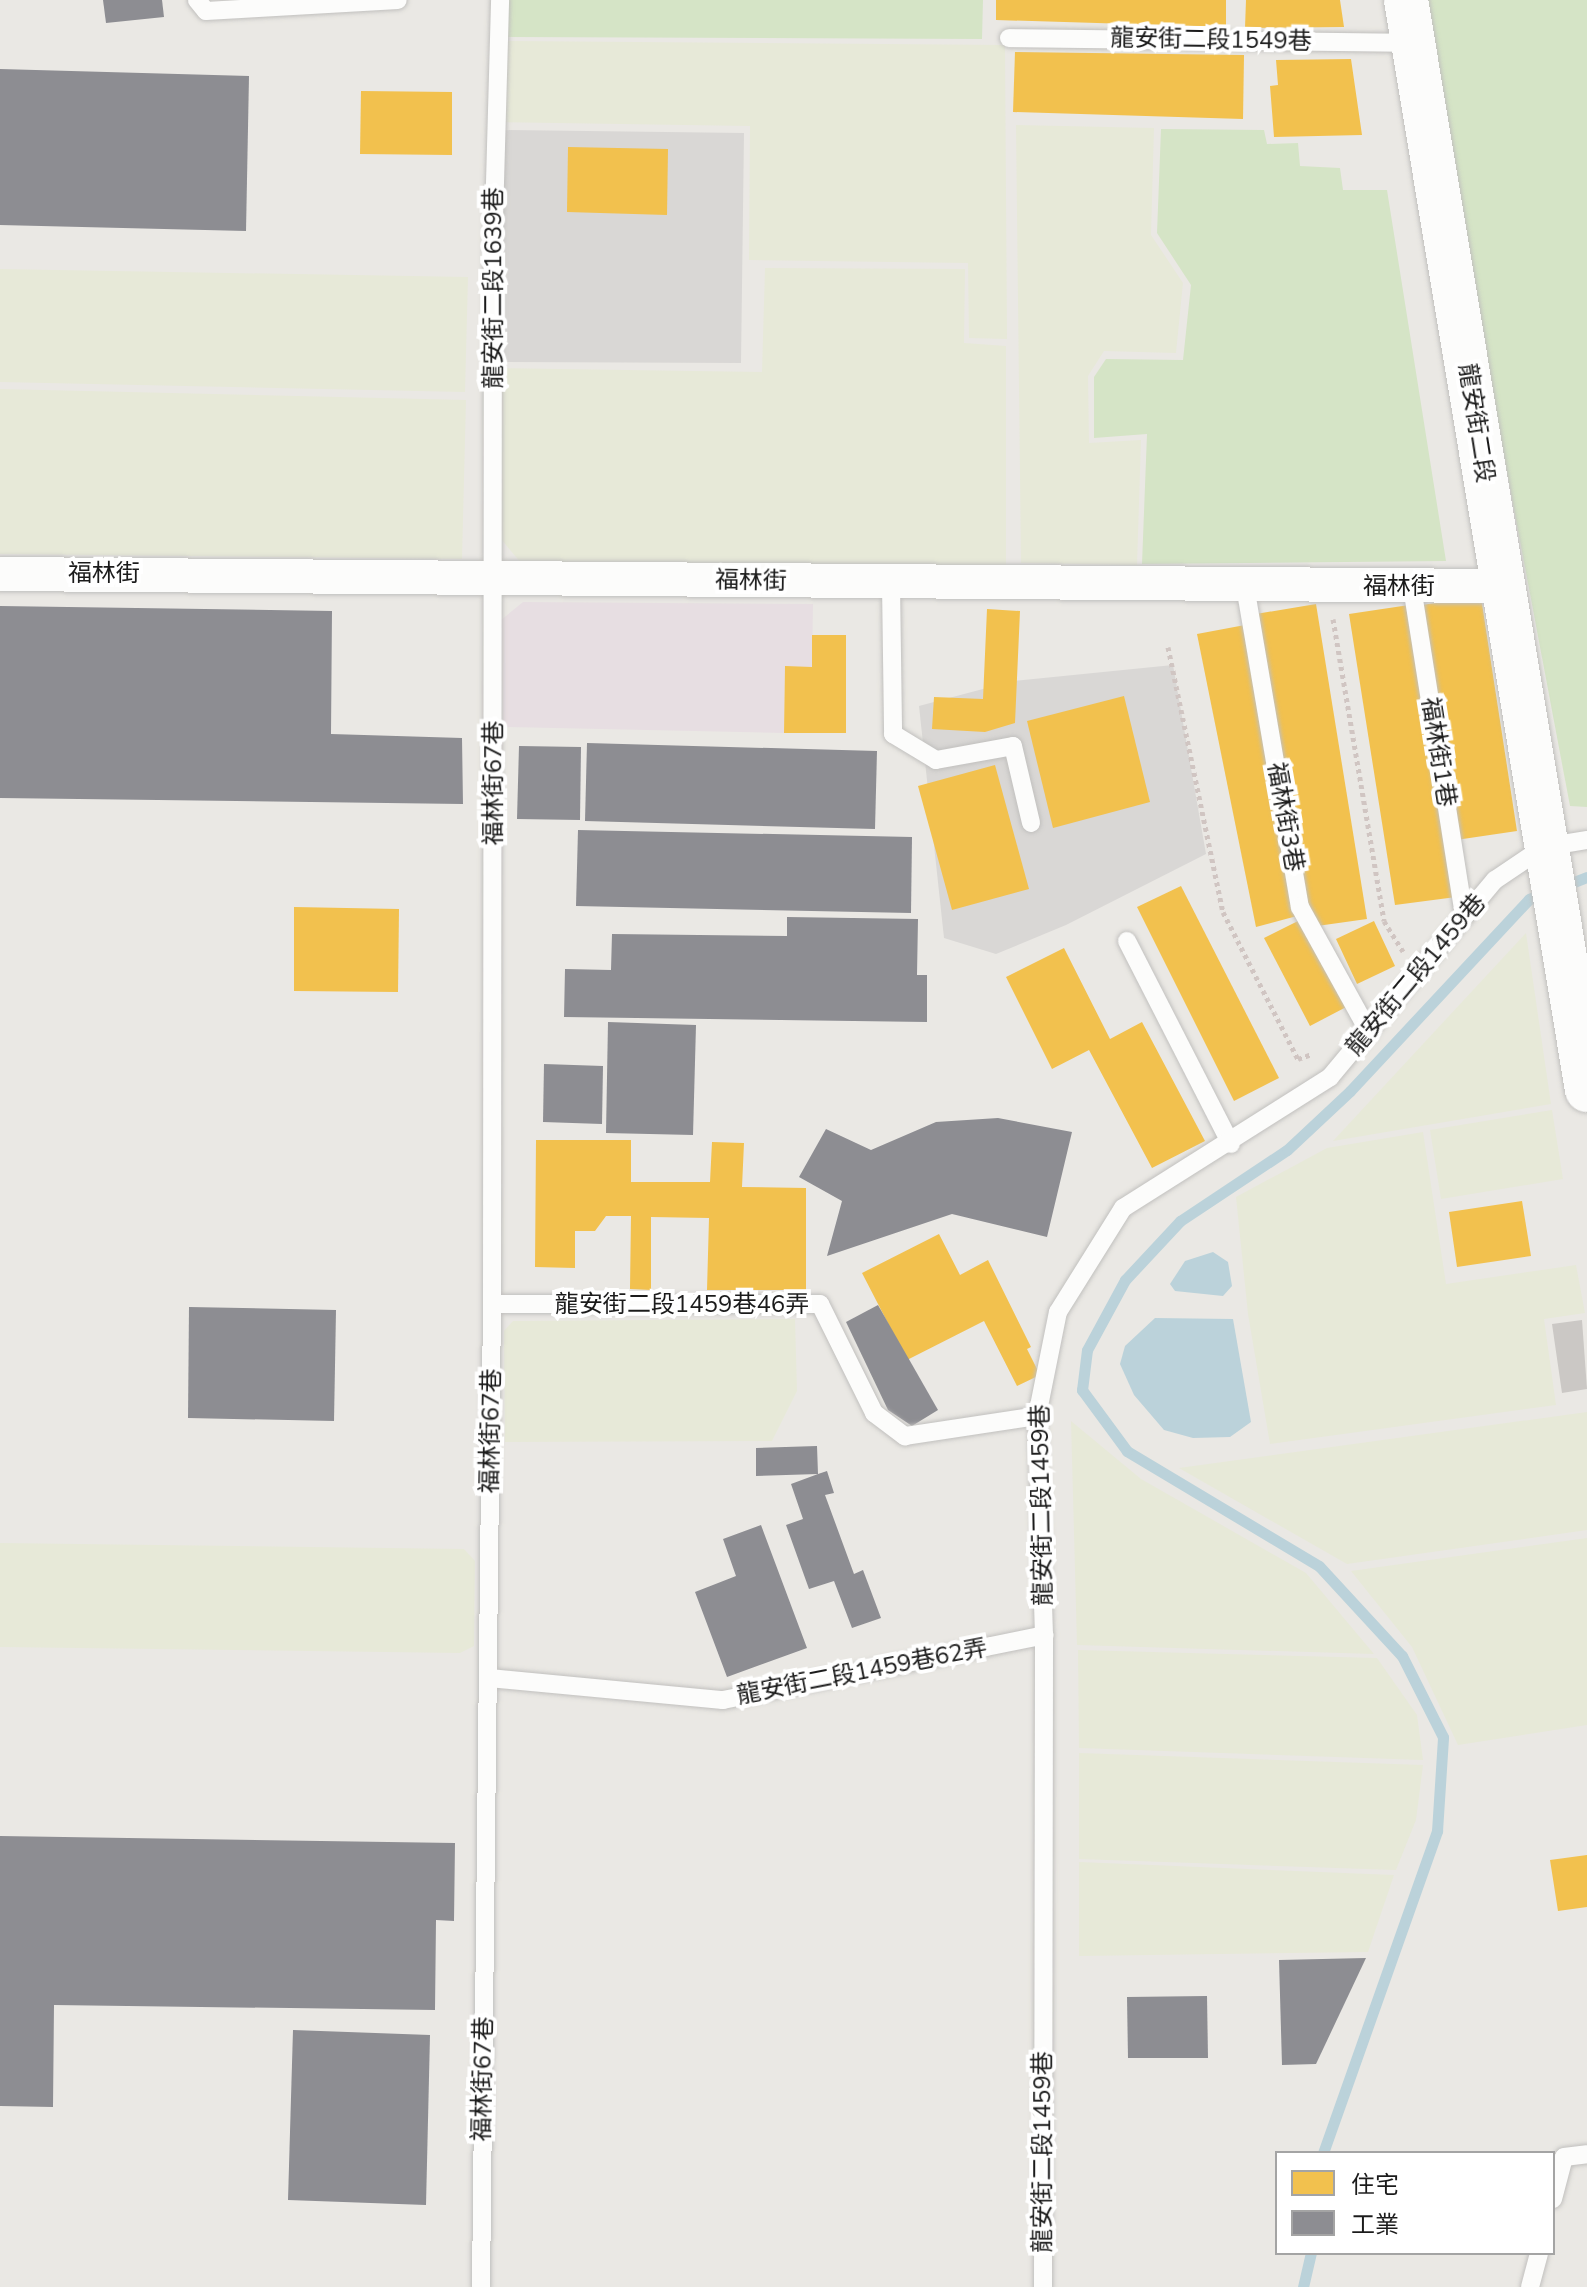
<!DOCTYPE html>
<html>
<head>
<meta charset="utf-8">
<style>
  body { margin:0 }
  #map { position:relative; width:1587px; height:2287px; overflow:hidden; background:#eae8e4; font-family:"Nunito Sans","Noto Sans TC",sans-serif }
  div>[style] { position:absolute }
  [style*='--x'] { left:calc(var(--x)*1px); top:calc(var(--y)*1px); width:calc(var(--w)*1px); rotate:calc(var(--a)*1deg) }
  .residential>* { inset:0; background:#d9d7d5 }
  .industrial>* { inset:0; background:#e7dee2 }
  .farmland>* { inset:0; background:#e7e9d8 }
  .grass>* { inset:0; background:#d5e4c6 }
  .water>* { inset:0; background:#bbd2da }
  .homes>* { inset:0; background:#f2c14e }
  .industry>* { inset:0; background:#8d8d92 }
  .stream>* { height:11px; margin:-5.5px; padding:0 5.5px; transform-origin:5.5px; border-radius:5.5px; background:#bbd2da }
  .building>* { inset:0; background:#cbc8c5 }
  .path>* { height:5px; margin-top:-2.5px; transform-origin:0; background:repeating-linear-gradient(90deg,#d0c5c2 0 4px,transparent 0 8px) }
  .roads { filter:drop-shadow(0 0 2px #c1c0be) drop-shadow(0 0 2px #c1c0be) }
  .service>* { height:18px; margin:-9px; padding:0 9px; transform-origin:9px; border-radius:9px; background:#fcfcfb }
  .minor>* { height:34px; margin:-17px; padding:0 17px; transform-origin:17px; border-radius:17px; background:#fcfcfb }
  .tertiary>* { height:44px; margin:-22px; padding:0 22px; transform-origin:22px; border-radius:22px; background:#fcfcfb }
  span { translate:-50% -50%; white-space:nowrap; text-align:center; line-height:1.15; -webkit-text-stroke:8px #fff; paint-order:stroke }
  .street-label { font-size:24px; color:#1b1b1b }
  .legend { position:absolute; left:1275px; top:2151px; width:280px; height:104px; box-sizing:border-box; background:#fff; border:2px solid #a4a4a4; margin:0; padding:10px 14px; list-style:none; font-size:24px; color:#1b1b1b }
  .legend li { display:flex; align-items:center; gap:16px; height:40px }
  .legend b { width:40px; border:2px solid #a4a4a4 }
</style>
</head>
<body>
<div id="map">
  <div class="residential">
    <i style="clip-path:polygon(499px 130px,744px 133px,741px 363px,493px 362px)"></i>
    <i style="clip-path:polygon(1173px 665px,1206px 854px,1066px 925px,996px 954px,944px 938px,919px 706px,1013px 681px)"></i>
  </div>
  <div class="industrial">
    <i style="clip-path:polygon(523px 602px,813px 604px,812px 667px,785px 667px,784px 733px,503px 727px,501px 620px)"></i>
  </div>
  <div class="farmland">
    <i style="clip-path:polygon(503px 41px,1005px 45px,1007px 339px,969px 338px,968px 263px,749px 260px,750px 126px,500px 122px)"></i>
    <i style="clip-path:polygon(1016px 125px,1154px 128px,1151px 235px,1183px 283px,1176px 353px,1104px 351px,1088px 376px,1089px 443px,1141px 440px,1137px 565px,1021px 563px)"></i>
    <i style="clip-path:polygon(765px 268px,965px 269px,964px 343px,1006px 346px,1006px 567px,522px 564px,495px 532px,494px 368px,762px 372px)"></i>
    <i style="clip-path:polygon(0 269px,468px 277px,465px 392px,0 382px)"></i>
    <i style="clip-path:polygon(0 389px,466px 400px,462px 559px,0 554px)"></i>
    <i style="clip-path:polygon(1526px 933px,1551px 1104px,1333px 1141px)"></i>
    <i style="clip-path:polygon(1552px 1110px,1563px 1179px,1441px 1199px,1430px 1130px)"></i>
    <i style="clip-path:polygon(1423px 1132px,1446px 1284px,1576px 1265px,1585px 1313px,1544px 1319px,1556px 1405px,1270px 1444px,1248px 1314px,1236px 1197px,1327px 1148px)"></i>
    <i style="clip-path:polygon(795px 1319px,797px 1391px,772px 1441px,505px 1442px,504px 1331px,513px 1321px)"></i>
    <i style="clip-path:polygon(1587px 1412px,1587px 1530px,1347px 1564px,1179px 1468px)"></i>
    <i style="clip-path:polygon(1071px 1421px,1141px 1479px,1306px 1573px,1374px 1654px,1077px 1645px)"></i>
    <i style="clip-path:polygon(1587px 1538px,1587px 1725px,1458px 1745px,1412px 1647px,1351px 1571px)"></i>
    <i style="clip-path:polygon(0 1543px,464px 1549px,475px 1561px,474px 1646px,460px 1653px,0 1647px)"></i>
    <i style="clip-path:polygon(1078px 1650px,1377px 1658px,1417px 1715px,1423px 1760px,1079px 1748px)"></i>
    <i style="clip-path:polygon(1079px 1753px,1423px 1765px,1416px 1820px,1396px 1870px,1079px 1859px)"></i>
    <i style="clip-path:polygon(1079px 1862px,1394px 1875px,1368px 1952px,1079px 1956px)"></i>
  </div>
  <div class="grass">
    <i style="clip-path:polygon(504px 0,983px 0,982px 39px,503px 37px)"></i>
    <i style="clip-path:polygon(1418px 0,1587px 0,1587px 807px,1570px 806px)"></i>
    <i style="clip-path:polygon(1161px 129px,1264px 130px,1267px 144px,1298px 143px,1300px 166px,1340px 168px,1343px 190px,1387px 190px,1446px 561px,1142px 564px,1147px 434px,1094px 438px,1094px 377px,1106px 359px,1183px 360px,1191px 285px,1157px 233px)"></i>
  </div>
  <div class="water">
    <i style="clip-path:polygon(1213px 1252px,1228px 1262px,1232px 1286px,1223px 1296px,1175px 1291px,1170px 1284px,1185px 1261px)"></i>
    <i style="clip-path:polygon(1155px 1318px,1233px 1319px,1251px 1422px,1230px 1437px,1193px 1438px,1164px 1430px,1134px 1395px,1120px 1364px,1125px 1346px)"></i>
  </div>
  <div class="homes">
    <i style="clip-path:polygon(996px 0,1226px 0,1226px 27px,996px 20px)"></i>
    <i style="clip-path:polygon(1246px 0,1340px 0,1344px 27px,1245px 28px)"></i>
    <i style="clip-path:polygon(1015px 52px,1244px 55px,1243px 119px,1013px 112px)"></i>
    <i style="clip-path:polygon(1351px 59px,1362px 135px,1274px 137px,1270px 86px,1278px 85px,1276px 60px)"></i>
    <i style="clip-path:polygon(361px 91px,452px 92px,452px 155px,360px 154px)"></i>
    <i style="clip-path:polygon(568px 147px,668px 149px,667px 215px,567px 212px)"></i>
    <i style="clip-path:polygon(1481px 597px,1517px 831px,1456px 840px,1421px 605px)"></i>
    <i style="clip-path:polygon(1316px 604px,1367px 919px,1317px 926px,1303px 904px,1256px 614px)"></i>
    <i style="clip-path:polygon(1409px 605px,1456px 897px,1395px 905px,1349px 614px)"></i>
    <i style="clip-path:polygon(987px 609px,1020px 611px,1015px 723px,985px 732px,932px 729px,934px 697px,983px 699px)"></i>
    <i style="clip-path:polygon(1245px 625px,1297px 916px,1256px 927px,1197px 634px)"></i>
    <i style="clip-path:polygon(812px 635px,846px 635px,846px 733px,784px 733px,785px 666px,812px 667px)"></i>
    <i style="clip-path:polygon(1124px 696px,1150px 802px,1053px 828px,1027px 721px)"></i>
    <i style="clip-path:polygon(995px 765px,1029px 889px,952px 910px,918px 786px)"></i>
    <i style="clip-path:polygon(1181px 886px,1279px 1078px,1234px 1101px,1137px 907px)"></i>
    <i style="clip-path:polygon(294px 907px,399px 909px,398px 992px,294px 991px)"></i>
    <i style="clip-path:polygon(1304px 918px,1350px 1005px,1310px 1026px,1264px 938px)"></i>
    <i style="clip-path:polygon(1374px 921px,1395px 966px,1357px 984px,1336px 939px)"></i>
    <i style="clip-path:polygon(1064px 948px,1110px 1039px,1142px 1022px,1205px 1141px,1152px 1168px,1089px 1050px,1052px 1069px,1006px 977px)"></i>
    <i style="clip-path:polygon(536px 1140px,631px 1140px,631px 1182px,710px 1182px,712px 1142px,744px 1143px,742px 1187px,806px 1188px,806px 1290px,707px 1290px,709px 1218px,651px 1217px,651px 1290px,630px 1289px,631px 1216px,606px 1216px,595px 1231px,575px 1231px,575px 1268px,535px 1267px)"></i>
    <i style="clip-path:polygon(1522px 1201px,1531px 1256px,1457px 1267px,1449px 1212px)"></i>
    <i style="clip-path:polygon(939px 1234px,960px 1275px,988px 1260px,1031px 1347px,1027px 1349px,1040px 1375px,1017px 1386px,984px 1321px,907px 1360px,862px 1273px)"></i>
    <i style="clip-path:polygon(1587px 1855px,1587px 1907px,1558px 1911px,1550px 1860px)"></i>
  </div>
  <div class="industry">
    <i style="clip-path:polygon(103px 0,162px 0,164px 17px,106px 23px)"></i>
    <i style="clip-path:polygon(0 69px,249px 76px,246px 231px,0 225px)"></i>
    <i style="clip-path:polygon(0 606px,332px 611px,331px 734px,462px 738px,463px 804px,0 798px)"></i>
    <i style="clip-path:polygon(587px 743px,877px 751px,875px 829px,585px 821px)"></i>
    <i style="clip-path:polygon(519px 746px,581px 747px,580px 820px,517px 819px)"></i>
    <i style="clip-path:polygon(578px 830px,912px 837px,911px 913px,576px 906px)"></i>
    <i style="clip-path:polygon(787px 917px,918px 919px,917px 975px,927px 975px,927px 1022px,564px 1017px,565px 969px,611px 970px,612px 934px,787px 936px)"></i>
    <i style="clip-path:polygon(608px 1022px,696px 1025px,693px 1135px,606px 1133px)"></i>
    <i style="clip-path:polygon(544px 1064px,603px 1066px,602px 1124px,543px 1122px)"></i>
    <i style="clip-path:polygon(998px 1118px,1072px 1132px,1047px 1237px,952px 1214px,827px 1256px,842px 1201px,799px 1177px,826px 1129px,871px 1150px,936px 1122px)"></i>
    <i style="clip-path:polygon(878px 1305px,938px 1410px,912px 1426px,888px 1410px,846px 1322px)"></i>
    <i style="clip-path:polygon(189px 1307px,336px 1310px,334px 1421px,188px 1418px)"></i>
    <i style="clip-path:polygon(817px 1446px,818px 1474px,827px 1471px,834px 1493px,825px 1495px,854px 1574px,863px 1570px,881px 1618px,852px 1628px,834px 1581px,809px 1589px,786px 1525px,803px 1519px,791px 1484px,818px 1474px,756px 1476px,756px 1448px)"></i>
    <i style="clip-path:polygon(761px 1525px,807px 1648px,727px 1677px,695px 1592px,736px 1576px,723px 1539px)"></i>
    <i style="clip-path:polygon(0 1836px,455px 1843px,454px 1921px,436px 1920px,435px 2010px,54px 2005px,53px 2107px,0 2106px)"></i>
    <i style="clip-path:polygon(1366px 1958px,1316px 2064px,1282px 2065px,1279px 1960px)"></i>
    <i style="clip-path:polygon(1207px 1996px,1208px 2058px,1128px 2058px,1127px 1997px)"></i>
    <i style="clip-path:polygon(293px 2030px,430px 2035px,426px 2205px,288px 2200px)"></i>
  </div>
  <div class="stream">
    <i style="--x:1561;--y:887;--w:28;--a:-21"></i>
    <i style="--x:1323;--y:2153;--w:342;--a:-70.5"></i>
    <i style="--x:1437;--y:1831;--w:94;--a:-86.3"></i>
    <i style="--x:1443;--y:1737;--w:91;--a:-116.8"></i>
    <i style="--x:1402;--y:1656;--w:122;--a:-132.7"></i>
    <i style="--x:1319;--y:1566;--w:224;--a:-149.1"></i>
    <i style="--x:1127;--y:1451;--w:76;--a:-126.4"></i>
    <i style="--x:1082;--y:1390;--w:40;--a:-82.9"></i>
    <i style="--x:1087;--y:1350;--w:80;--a:-61.5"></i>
    <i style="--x:1125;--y:1280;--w:81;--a:-47"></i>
    <i style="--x:1180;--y:1221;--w:128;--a:-33.6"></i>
    <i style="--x:1287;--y:1150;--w:86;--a:-43.1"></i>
    <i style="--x:1350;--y:1091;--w:262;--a:-47"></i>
    <i style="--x:1529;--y:899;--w:17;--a:-21"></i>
    <i style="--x:1303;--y:2287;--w:35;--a:-77"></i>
  </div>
  <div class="building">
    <i style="clip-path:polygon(1582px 1320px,1587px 1389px,1562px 1393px,1552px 1324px)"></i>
  </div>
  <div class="path">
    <i style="--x:1333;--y:619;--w:306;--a:80.4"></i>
    <i style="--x:1384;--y:921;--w:36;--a:58"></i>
    <i style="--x:1168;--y:647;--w:271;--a:78.3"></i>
    <i style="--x:1223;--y:912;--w:165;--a:63"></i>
    <i style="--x:1298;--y:1059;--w:15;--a:-20"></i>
  </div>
  <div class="roads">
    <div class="service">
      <i style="--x:197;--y:0;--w:14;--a:51"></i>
      <i style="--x:206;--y:11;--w:192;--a:-3.3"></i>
      <i style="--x:1009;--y:38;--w:404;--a:0.7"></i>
      <i style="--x:891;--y:584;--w:150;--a:89.2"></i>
      <i style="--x:893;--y:734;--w:50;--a:31.2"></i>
      <i style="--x:936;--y:760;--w:78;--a:-10.3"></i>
      <i style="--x:1013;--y:746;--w:79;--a:76.8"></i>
      <i style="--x:1245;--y:586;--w:326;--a:80.3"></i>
      <i style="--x:1300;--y:907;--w:143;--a:61.1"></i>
      <i style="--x:1412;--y:587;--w:334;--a:81"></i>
      <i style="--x:1127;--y:941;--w:228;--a:62.9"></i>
      <i style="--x:492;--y:1304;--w:328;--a:0"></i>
      <i style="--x:820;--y:1304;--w:122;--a:63.6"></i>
      <i style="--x:874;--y:1413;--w:39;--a:37"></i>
      <i style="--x:905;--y:1436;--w:134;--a:-8.6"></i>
      <i style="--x:489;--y:1678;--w:235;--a:5.4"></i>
      <i style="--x:723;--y:1700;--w:328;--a:-11.4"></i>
      <i style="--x:1553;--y:2199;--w:43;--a:-75.3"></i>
      <i style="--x:1564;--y:2157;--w:23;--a:-7"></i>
      <i style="--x:481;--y:2287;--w:983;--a:-89.36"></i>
      <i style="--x:492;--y:1304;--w:1050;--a:-89.95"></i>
      <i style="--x:493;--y:254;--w:254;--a:-88.4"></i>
      <i style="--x:1043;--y:2287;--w:652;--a:-89.91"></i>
      <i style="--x:1044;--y:1635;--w:219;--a:-91.8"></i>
      <i style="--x:1037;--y:1416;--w:106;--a:-78.6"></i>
      <i style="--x:1058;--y:1312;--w:123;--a:-58"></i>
      <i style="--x:1123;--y:1208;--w:245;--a:-32.3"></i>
      <i style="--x:1330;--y:1077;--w:257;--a:-50.1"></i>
      <i style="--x:1495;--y:880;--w:59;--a:-34"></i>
      <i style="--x:1544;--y:847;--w:44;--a:-9.2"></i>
      <i style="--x:1530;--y:2287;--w:35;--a:-75"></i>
    </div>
    <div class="minor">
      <i style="--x:0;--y:574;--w:1503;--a:0.46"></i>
    </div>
    <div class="tertiary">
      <i style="--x:1406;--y:0;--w:1105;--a:80.57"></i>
    </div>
  </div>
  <div class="street-label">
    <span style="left:1211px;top:40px;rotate:1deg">龍安街二段1549巷</span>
    <span style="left:494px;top:288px;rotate:-90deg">龍安街二段1639巷</span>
    <span style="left:1476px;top:423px;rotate:81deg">龍安街二段</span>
    <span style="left:104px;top:574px">福林街</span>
    <span style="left:751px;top:581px;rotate:1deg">福林街</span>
    <span style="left:1399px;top:587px">福林街</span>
    <span style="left:1438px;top:752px;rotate:81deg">福林街1巷</span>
    <span style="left:494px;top:783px;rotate:-90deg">福林街67巷</span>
    <span style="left:1285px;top:817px;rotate:80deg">福林街3巷</span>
    <span style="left:1416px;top:975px;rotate:-50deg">龍安街二段1459巷</span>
    <span style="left:682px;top:1305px">龍安街二段1459巷46弄</span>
    <span style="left:491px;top:1431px;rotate:-89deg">福林街67巷</span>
    <span style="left:1042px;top:1505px;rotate:-91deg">龍安街二段1459巷</span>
    <span style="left:862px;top:1672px;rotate:-11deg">龍安街二段1459巷62弄</span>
    <span style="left:483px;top:2079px;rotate:-89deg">福林街67巷</span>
    <span style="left:1043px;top:2152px;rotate:-90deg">龍安街二段1459巷</span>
  </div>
  <ul class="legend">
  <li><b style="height:22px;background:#f2c14e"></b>住宅</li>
  <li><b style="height:22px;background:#8d8d92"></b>工業</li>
  </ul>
</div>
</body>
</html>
